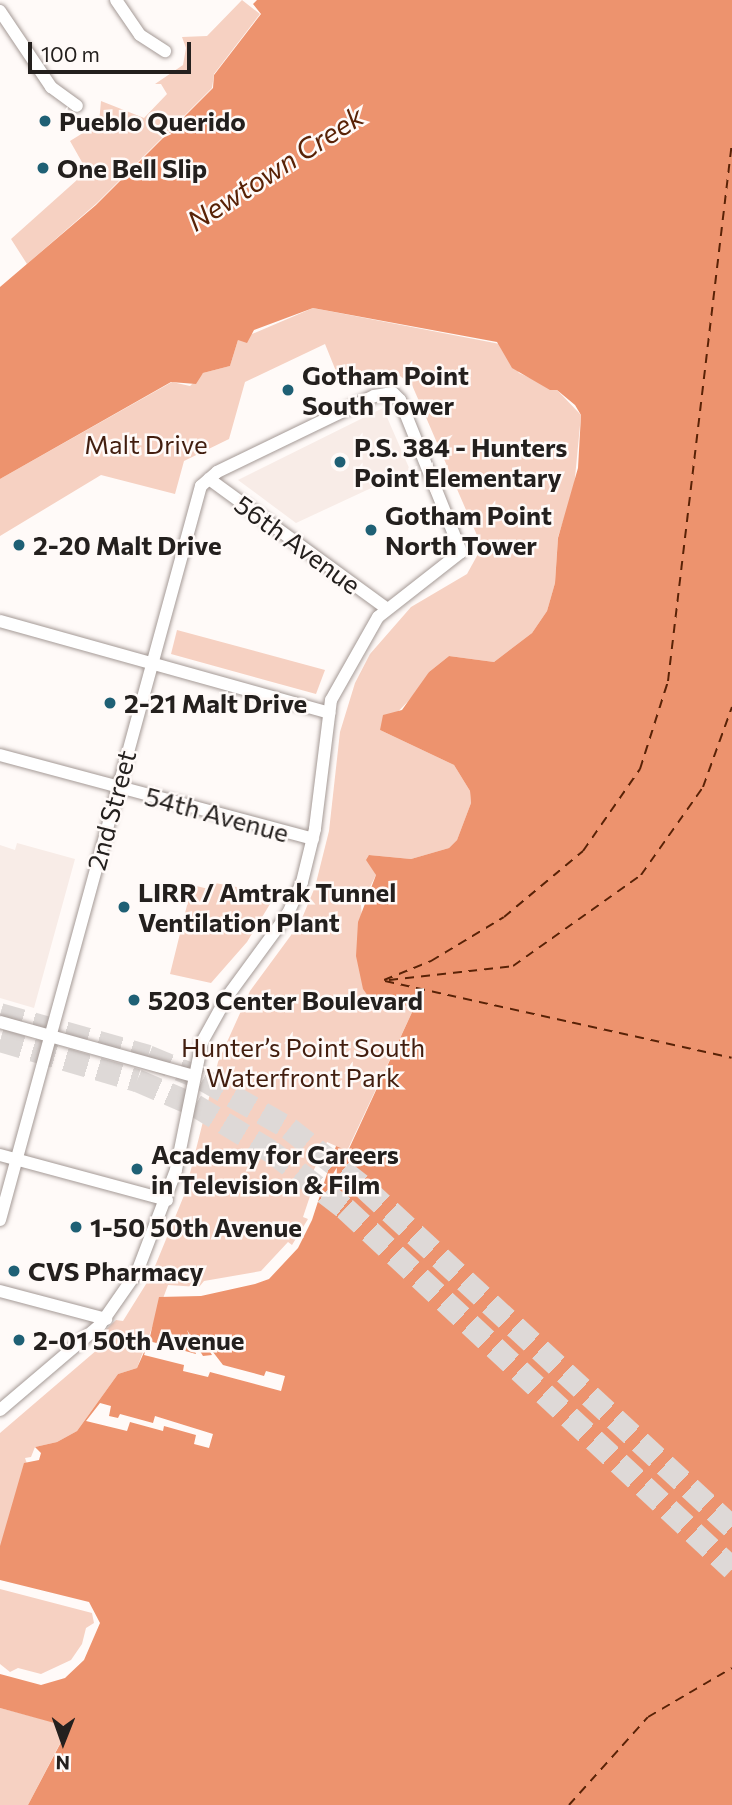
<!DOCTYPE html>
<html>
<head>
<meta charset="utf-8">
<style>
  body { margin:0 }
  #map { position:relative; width:732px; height:1805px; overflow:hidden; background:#fffaf8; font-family:Commissioner,sans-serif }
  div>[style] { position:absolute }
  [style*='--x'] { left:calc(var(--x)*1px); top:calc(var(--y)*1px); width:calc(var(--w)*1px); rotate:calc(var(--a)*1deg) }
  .built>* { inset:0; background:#f8ece7 }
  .green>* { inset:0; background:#f6d1c2 }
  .water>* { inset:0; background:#ed936e }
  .pier>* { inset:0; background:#fffaf8 }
  .ferry>* { height:2px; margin-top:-1px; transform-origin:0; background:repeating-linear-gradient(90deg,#592206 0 9px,transparent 0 16px) }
  .highway-tunnel>* { height:23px; margin-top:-11.5px; transform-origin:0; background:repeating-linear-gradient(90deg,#ded9d7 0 23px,transparent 0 34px) }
  .roads { filter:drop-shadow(0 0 2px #a59a96) drop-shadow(0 0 2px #a59a96) }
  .street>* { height:12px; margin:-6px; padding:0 6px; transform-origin:6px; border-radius:6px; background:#fff }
  .dots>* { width:19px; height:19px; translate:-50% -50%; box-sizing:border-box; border:4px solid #fffaf8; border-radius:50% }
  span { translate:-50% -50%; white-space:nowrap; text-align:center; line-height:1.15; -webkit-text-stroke:5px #fffaf8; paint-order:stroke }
  .poi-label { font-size:26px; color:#24201e; font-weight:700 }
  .left { translate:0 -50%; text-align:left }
  .park-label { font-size:26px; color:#421e0f }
  .street-label { font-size:26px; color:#24201e }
  .water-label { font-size:28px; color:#592206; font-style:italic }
  .north { position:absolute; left:28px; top:1707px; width:70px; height:70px; -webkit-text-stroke:5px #fffaf8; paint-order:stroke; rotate:181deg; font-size:19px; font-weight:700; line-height:28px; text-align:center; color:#24201e }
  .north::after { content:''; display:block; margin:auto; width:24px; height:32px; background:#24201e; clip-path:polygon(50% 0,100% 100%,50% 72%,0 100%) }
  .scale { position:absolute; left:28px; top:42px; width:163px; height:32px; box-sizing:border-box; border:4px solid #24201e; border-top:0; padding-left:9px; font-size:21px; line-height:24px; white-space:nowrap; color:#24201e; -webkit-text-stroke:5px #fffaf8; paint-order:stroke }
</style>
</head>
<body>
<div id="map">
  <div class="built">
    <i style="clip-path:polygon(383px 408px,410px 470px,296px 523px,238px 480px)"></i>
    <i style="clip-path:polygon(17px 843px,75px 859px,34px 1008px,0 998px,0 845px,15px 850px)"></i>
  </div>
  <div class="green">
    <i style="clip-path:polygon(242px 0,260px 14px,214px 74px,212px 88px,97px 203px,27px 264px,11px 239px,87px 171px,70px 141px,99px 123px,101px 101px,144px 118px,167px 94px,161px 84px,155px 84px,183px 65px,186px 48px,182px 37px,207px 36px)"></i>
    <i style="clip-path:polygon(313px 308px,500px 344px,519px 373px,557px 390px,581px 415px,574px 488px,558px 537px,555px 583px,547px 611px,532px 633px,494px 662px,449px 656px,429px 672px,422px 687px,380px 730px,454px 765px,470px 791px,471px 803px,457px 840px,449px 848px,411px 859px,369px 855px,376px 875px,361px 905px,368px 996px,414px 1008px,347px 1151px,327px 1142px,303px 1193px,310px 1196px,303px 1217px,308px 1219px,292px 1245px,288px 1242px,261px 1271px,204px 1281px,199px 1287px,168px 1285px,137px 1368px,118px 1374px,77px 1431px,57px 1442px,35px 1447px,31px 1457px,25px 1458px,62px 1562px,0 1546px,0 1433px,98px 1349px,92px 1343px,116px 1320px,123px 1321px,151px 1276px,185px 1193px,218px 1062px,250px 991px,300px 923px,315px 887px,329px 831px,340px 732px,355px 683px,370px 654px,411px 607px,467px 574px,478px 554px,479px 540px,412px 385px,400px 376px,384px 374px,342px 386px,325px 344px,245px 382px,229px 439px,184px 461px,175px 494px,101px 475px,0 536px,0 479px,172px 382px,190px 386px,203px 373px,230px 366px,238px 340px)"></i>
    <i style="clip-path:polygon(177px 630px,325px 670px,316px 694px,171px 654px)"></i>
    <i style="clip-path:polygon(215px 883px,276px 894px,247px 942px,211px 983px,170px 974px,192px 885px,213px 890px)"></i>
    <i style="clip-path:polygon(0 1589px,92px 1613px,94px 1623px,86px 1628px,82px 1644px,71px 1660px,41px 1674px,18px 1668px,10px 1672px,0 1664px)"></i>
    <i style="clip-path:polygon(0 1708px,69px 1726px,28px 1805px,0 1805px)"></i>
  </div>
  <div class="water">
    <i style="clip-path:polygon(257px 0,732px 0,732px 1805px,28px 1805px,69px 1727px,0 1708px,0 1674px,41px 1685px,65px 1678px,84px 1660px,100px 1623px,89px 1602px,0 1580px,0 1546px,24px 1463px,39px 1460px,41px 1453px,35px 1447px,57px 1442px,77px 1431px,118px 1374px,137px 1368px,149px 1341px,159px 1297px,201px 1296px,255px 1284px,269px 1279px,298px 1248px,312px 1220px,336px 1146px,348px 1151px,414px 1008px,368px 996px,363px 989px,356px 956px,358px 922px,376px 875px,366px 860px,369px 855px,411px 859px,449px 848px,457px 840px,471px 803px,470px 791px,454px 765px,380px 730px,383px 715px,402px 710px,429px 672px,449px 656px,494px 662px,532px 633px,547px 611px,555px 583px,558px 538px,578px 468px,581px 415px,575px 405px,557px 390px,550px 390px,512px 368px,497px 342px,313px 308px,254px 330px,247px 343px,238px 340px,230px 366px,203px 373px,196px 384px,171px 382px,0 479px,0 287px,96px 205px,213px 88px,214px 75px,261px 14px,253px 4px)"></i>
  </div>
  <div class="pier">
    <i style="clip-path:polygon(187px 1330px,203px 1356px,212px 1355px,199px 1334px,223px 1365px,264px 1376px,266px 1371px,285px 1376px,281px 1391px,210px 1372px,208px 1377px,183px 1371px,184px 1365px,144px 1355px,149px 1341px,196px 1354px)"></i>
    <i style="clip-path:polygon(100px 1403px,111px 1406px,109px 1416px,118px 1418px,120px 1414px,153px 1423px,155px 1416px,213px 1434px,209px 1448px,194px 1444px,196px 1435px,164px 1426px,163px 1431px,130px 1422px,127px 1431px,86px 1421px)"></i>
  </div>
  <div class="ferry">
    <i style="--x:384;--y:980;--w:51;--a:-22"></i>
    <i style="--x:431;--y:961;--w:85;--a:-31.1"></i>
    <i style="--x:504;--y:917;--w:103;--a:-39.9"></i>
    <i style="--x:583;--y:851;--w:100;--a:-55.2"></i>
    <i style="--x:640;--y:769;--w:92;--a:-72.3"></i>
    <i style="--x:668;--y:681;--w:543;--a:-83.23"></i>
    <i style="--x:389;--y:980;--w:125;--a:-6.4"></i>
    <i style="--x:513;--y:966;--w:157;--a:-35.4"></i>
    <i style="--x:641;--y:875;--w:108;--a:-54.8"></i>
    <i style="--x:703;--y:787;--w:85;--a:-70.1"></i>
    <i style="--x:385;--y:981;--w:355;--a:12.5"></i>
    <i style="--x:569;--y:1805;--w:118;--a:-48.1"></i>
    <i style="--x:648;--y:1717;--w:97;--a:-30.3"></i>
  </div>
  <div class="highway-tunnel">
    <i style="--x:0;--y:1014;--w:154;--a:15.8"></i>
    <i style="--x:148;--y:1056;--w:60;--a:22.7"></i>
    <i style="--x:203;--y:1079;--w:99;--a:29.7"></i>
    <i style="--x:289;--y:1128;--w:97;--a:38.3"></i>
    <i style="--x:365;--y:1188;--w:500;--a:42.7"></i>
    <i style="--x:0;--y:1040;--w:143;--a:16.3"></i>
    <i style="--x:137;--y:1080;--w:63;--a:23.3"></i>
    <i style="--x:195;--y:1105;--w:89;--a:31.2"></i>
    <i style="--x:271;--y:1151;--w:93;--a:37.6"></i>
    <i style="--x:345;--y:1208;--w:529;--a:42.93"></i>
  </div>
  <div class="roads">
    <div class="street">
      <i style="--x:116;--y:0;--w:42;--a:55.6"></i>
      <i style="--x:140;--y:35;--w:30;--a:33"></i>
      <i style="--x:0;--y:11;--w:92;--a:56.1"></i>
      <i style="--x:51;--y:87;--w:32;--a:36"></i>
      <i style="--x:209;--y:479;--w:220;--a:36.1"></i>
      <i style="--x:0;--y:621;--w:342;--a:15.6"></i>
      <i style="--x:0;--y:755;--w:324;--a:15"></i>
      <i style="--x:0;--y:1022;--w:200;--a:15.6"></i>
      <i style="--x:0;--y:1155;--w:173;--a:15.1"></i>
      <i style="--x:0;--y:1220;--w:761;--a:-74.69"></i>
      <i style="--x:201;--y:486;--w:21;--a:-41"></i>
      <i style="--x:217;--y:472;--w:174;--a:-25.8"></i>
      <i style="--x:374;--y:396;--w:19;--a:-9"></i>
      <i style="--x:393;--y:393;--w:10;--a:45"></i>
      <i style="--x:400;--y:400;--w:164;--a:68.1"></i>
      <i style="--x:461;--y:552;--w:105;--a:141.9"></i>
      <i style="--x:378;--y:617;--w:95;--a:119.5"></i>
      <i style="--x:331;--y:700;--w:130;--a:97.1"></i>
      <i style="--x:315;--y:829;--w:55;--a:103.8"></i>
      <i style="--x:302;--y:882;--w:36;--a:114"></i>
      <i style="--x:287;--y:915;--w:102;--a:126.2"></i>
      <i style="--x:227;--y:997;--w:51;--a:119.1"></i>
      <i style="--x:202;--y:1042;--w:131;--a:101.5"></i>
      <i style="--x:176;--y:1170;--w:109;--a:110.9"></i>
      <i style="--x:137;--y:1272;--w:65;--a:124.9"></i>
      <i style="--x:100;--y:1325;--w:131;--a:139.6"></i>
      <i style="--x:0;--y:1291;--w:110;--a:14.8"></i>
    </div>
  </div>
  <div class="dots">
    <i style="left:45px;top:121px;background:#1f6075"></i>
    <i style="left:43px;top:168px;background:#1f6075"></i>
    <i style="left:288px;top:390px;background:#1f6075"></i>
    <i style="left:340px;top:462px;background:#1f6075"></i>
    <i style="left:371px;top:530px;background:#1f6075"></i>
    <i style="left:19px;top:545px;background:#1f6075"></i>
    <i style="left:110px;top:703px;background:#1f6075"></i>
    <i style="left:124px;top:907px;background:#1f6075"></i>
    <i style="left:134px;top:1000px;background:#1f6075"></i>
    <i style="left:137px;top:1169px;background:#1f6075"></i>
    <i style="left:76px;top:1227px;background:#1f6075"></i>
    <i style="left:14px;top:1271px;background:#1f6075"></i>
    <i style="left:19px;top:1340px;background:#1f6075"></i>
  </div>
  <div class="poi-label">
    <span class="left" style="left:59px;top:121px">Pueblo Querido</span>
    <span class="left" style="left:57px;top:168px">One Bell Slip</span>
    <span class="left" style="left:302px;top:390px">Gotham Point<br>South Tower</span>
    <span class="left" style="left:354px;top:462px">P.S. 384 - Hunters<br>Point Elementary</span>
    <span class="left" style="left:385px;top:530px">Gotham Point<br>North Tower</span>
    <span class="left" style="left:33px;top:545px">2-20 Malt Drive</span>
    <span class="left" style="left:124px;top:703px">2-21 Malt Drive</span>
    <span class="left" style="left:138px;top:907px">LIRR / Amtrak Tunnel<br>Ventilation Plant</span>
    <span class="left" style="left:148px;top:1000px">5203 Center Boulevard</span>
    <span class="left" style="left:151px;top:1169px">Academy for Careers<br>in Television &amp; Film</span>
    <span class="left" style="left:90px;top:1227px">1-50 50th Avenue</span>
    <span class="left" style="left:28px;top:1271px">CVS Pharmacy</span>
    <span class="left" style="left:33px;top:1340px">2-01 50th Avenue</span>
  </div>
  <div class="park-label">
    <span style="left:146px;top:444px">Malt Drive</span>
    <span style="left:303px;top:1062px">Hunter’s Point South<br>Waterfront Park</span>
  </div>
  <div class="street-label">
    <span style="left:298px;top:544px;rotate:36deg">56th Avenue</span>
    <span style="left:111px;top:810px;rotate:-75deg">2nd Street</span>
    <span style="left:217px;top:814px;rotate:15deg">54th Avenue</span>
  </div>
  <div class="water-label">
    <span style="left:275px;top:168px;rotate:-33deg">Newtown Creek</span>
  </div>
  <div class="north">N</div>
  <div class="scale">100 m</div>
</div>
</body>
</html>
